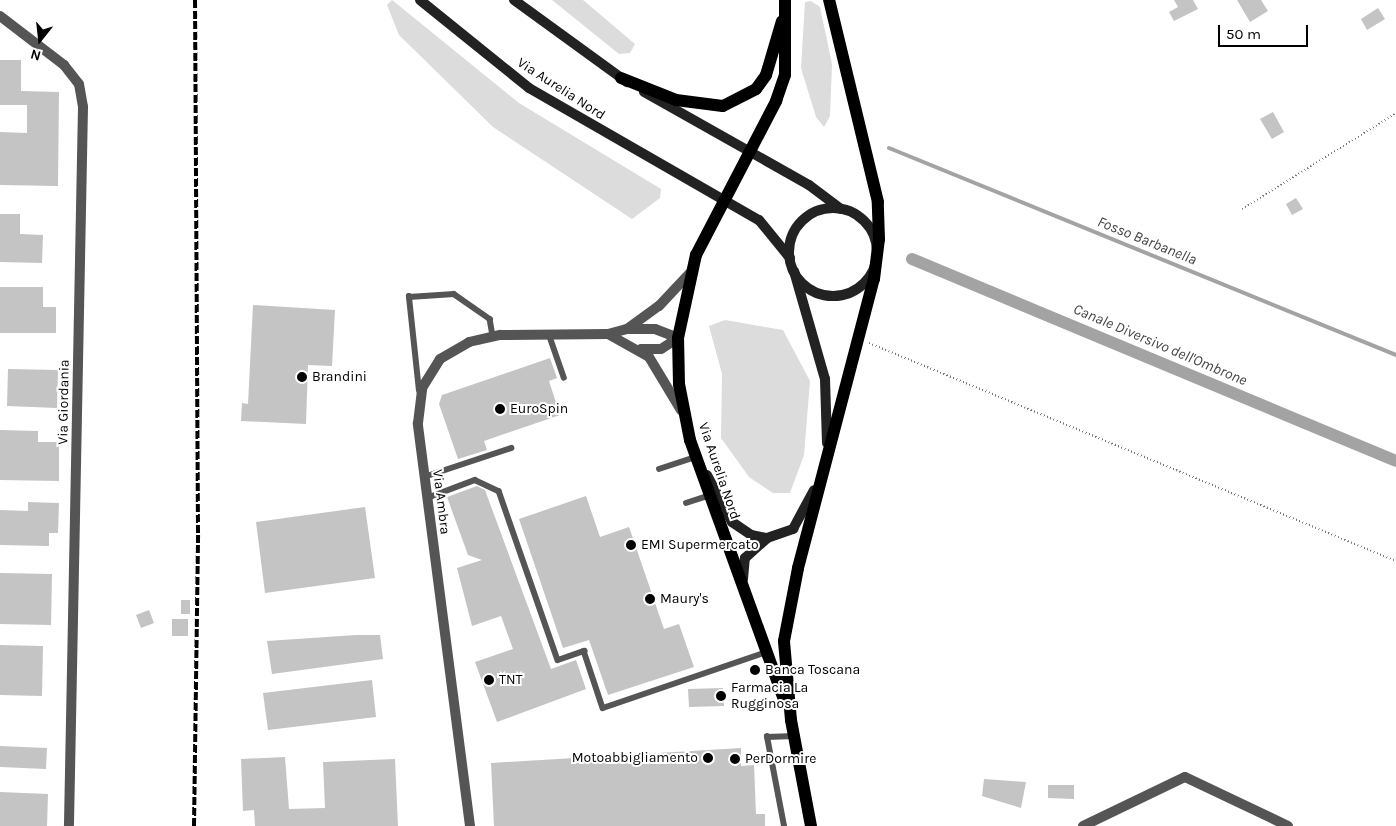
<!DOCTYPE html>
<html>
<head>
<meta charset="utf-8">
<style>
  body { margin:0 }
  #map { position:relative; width:1396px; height:826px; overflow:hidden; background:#fff; font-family:Karla,sans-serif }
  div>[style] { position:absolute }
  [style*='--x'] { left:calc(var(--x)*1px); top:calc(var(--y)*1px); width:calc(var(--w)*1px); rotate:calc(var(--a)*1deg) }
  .green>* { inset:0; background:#dcdcdc }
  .stream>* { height:4px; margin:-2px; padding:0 2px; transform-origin:2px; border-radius:2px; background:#a3a3a3 }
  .canal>* { height:12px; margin:-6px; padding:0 6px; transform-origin:6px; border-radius:6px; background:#a3a3a3 }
  .building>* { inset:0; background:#c4c4c4 }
  .path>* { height:2px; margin-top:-1px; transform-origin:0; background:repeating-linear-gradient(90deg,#777 0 1px,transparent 0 3.5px) }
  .service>* { height:5.5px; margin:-2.75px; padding:0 2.75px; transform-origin:2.75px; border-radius:2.75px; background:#555 }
  .minor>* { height:10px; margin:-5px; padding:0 5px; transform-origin:5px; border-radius:5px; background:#555 }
  .secondary>* { height:10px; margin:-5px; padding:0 5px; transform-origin:5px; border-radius:5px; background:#222 }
  .secondary>.ring { margin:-5px; padding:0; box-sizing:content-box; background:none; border:10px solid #222; border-radius:50% }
  .primary>* { height:12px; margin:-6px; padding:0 6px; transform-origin:6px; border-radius:6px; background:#000 }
  .rail>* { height:4px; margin-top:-2px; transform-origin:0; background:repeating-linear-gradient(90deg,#000 0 8px,transparent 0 10.5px) }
  .dots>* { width:14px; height:14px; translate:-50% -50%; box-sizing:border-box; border:2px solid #fff; border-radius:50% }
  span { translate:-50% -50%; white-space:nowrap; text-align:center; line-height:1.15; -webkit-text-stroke:4px #fff; paint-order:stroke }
  .street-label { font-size:14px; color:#000 }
  .poi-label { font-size:14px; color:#000 }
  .left { translate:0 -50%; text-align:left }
  .right { translate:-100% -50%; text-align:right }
  .water-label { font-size:15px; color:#444; font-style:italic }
  .north { position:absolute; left:15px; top:15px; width:50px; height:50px; -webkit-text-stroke:4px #fff; paint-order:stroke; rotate:196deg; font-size:14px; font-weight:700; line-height:20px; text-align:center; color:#000 }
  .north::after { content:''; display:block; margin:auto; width:18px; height:22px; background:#000; clip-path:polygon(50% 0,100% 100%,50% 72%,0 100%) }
  .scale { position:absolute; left:1218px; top:25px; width:90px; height:22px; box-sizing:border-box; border:2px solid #000; border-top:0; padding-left:6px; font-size:15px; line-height:18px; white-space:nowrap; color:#000; -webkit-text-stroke:4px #fff; paint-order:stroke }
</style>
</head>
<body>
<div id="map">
  <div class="green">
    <i style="clip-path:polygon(392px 0,519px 103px,661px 189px,660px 198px,632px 219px,493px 127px,399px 35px,387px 5px)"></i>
    <i style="clip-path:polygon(552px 0,583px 0,635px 44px,630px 53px,619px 54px)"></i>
    <i style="clip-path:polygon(811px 1px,820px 7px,832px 64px,830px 116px,824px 127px,816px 117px,801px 68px,805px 2px)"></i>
    <i style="clip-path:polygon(725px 320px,783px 330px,810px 381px,804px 455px,790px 493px,773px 493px,749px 477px,721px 438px,722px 374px,709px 326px)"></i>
  </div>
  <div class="stream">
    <i style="--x:889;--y:148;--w:548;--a:22.21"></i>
  </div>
  <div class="canal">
    <i style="--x:912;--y:259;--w:524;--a:22.65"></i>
  </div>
  <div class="building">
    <i style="clip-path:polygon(1174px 0,1193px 0,1198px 9px,1174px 21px,1169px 12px,1178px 7px)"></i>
    <i style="clip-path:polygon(1237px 0,1261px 0,1268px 11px,1250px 22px)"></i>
    <i style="clip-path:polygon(1378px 8px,1385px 19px,1367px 30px,1361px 19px)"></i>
    <i style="clip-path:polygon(0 60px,21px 60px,21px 91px,59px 92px,58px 186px,0 185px,0 132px,27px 133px,27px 105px,0 105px)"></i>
    <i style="clip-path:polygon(1273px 112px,1284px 132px,1272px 139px,1260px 119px)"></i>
    <i style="clip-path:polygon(1296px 198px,1303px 209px,1292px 215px,1286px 204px)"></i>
    <i style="clip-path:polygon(0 214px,20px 214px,20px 234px,43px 235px,42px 263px,0 262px)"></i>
    <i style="clip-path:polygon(0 287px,43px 287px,43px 307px,56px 307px,56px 333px,0 333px)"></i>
    <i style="clip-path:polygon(253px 305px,335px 310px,332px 366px,308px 365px,306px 424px,241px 421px,242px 403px,248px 404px)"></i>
    <i style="clip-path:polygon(550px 358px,557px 378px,549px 381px,560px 415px,484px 441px,487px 450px,458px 459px,439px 404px,442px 395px)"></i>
    <i style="clip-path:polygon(8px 369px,58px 370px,57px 408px,7px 406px)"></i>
    <i style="clip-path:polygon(0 430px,38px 431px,38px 442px,59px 442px,59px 481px,0 480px)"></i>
    <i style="clip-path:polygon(477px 486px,485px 490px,551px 669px,576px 660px,586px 689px,497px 722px,475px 662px,513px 649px,501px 616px,472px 626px,457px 568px,482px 560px,468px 555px,447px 497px)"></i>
    <i style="clip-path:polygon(586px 496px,600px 537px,629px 527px,664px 629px,679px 624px,694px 667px,608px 695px,589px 640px,563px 648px,519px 519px)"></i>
    <i style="clip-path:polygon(28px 502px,59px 503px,58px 533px,49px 533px,49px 546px,0 545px,0 510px,28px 511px)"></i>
    <i style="clip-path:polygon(365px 507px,375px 578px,265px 593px,256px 522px)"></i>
    <i style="clip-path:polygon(0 573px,52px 574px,51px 625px,0 624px)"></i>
    <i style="clip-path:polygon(181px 600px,190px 600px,190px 614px,181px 614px)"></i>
    <i style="clip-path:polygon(149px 610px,154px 623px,141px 628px,136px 615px)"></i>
    <i style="clip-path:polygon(172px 619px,188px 619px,188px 636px,172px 636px)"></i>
    <i style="clip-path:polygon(356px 635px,380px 635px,383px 659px,272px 674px,267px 641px)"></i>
    <i style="clip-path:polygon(0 645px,43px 646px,42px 696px,0 695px)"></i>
    <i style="clip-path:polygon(372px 680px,376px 717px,268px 730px,263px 693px)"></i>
    <i style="clip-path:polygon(723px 688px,724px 706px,689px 707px,688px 689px)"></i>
    <i style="clip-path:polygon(0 746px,47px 748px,46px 769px,0 767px)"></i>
    <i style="clip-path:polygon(741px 748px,741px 766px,754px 765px,756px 814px,765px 814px,765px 826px,494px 826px,491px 763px)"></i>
    <i style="clip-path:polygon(285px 757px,289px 809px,325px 808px,323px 762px,395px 759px,398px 826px,255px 826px,254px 810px,243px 811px,241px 759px)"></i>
    <i style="clip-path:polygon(984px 779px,1026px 782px,1021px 808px,982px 796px)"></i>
    <i style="clip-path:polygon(1048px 785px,1074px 785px,1074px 799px,1048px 798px)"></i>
    <i style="clip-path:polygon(0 792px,48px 794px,47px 826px,0 826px)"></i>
  </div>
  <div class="path">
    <i style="--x:1242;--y:209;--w:181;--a:-31.9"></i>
    <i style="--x:869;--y:343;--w:570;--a:22.47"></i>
  </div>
  <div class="service">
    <i style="--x:549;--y:334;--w:46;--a:70.8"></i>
    <i style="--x:419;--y:391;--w:95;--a:-96.1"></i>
    <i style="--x:409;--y:297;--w:45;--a:-3.8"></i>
    <i style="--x:454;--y:294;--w:44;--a:34.8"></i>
    <i style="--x:490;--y:319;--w:17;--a:80"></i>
    <i style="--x:659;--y:469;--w:40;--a:-18"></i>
    <i style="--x:424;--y:477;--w:92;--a:-18.4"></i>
    <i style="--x:427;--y:498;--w:51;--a:-20.6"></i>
    <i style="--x:475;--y:480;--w:26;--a:25"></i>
    <i style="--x:499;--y:491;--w:179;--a:70.8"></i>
    <i style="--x:558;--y:660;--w:28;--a:-19"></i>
    <i style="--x:584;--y:651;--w:60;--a:71.6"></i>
    <i style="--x:603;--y:708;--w:173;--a:-18.9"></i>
    <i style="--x:686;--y:503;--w:25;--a:-18"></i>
    <i style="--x:784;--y:826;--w:91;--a:-100.8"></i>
    <i style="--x:767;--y:737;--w:27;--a:-2"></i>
  </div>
  <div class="minor">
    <i style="--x:0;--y:16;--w:81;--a:37.4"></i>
    <i style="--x:64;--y:65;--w:24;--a:52"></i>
    <i style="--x:79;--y:84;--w:23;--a:80"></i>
    <i style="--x:83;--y:107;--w:719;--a:91.12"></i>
    <i style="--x:630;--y:329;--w:25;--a:0"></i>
    <i style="--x:655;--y:329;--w:25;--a:21"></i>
    <i style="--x:678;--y:338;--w:20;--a:147"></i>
    <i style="--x:661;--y:349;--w:20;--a:180"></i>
    <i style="--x:608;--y:334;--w:47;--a:29.3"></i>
    <i style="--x:649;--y:357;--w:62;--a:58.9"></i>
    <i style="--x:470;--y:826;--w:406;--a:-97.4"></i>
    <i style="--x:418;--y:423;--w:35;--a:-83"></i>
    <i style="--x:422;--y:388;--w:34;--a:-58"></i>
    <i style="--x:440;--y:359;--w:34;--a:-30"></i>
    <i style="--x:469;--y:342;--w:32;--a:-13"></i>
    <i style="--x:500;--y:335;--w:108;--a:-0.5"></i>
    <i style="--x:608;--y:334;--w:20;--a:-15"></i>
    <i style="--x:627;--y:329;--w:39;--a:-36"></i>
    <i style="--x:659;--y:306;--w:45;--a:-46.8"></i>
    <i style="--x:1083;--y:826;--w:113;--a:-25.7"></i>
    <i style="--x:1185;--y:777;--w:114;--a:25.4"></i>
  </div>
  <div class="secondary">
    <i style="--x:420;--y:0;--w:140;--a:38.9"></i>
    <i style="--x:529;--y:88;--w:265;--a:29.9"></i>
    <i style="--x:759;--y:220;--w:49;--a:50.8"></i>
    <i style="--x:514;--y:0;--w:140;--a:36"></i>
    <i style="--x:644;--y:92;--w:189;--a:29.4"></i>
    <i style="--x:809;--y:185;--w:40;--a:37"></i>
    <i class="ring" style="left:789px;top:208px;width:78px;height:78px"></i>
    <i style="--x:794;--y:271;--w:112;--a:74"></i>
    <i style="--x:825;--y:379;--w:64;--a:88.2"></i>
    <i style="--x:707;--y:475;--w:53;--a:62"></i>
    <i style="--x:732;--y:522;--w:23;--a:34"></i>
    <i style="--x:751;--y:535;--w:16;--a:11"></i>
    <i style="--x:767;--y:538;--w:28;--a:-19"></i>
    <i style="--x:793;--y:529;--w:44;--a:-61.7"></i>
    <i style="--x:743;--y:579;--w:21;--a:-85"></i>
    <i style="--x:745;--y:558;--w:30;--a:-42"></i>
  </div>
  <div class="primary">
    <i style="--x:621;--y:78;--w:59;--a:21.8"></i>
    <i style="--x:676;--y:100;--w:47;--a:7.3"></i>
    <i style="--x:723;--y:106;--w:37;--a:-27"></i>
    <i style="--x:756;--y:89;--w:17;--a:-54"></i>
    <i style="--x:766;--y:75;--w:56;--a:-73.5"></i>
    <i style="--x:783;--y:697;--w:273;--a:-109.9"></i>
    <i style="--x:690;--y:440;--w:57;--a:-101.1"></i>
    <i style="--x:679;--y:384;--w:46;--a:-91.2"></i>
    <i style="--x:678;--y:338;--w:85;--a:-77.8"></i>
    <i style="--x:696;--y:255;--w:174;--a:-62.5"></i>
    <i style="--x:776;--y:101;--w:28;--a:-71"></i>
    <i style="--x:785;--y:75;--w:75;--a:-90"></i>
    <i style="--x:811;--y:826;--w:108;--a:-100.7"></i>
    <i style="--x:791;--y:720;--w:79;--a:-95.1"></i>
    <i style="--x:784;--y:641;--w:74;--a:-79.1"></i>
    <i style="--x:798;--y:568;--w:299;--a:-75.3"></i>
    <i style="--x:874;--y:279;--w:40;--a:-82.9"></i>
    <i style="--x:879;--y:239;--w:37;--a:-92"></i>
    <i style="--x:878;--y:202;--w:208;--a:-103.6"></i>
  </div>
  <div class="rail">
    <i style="--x:194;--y:826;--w:293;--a:-89.2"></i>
    <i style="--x:198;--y:533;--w:533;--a:-90.32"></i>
  </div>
  <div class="dots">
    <i style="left:302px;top:377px;background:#000"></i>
    <i style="left:500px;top:409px;background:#000"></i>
    <i style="left:631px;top:545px;background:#000"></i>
    <i style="left:650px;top:599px;background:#000"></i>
    <i style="left:755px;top:670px;background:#000"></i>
    <i style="left:489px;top:680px;background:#000"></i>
    <i style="left:721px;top:696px;background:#000"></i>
    <i style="left:708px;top:758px;background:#000"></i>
    <i style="left:735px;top:759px;background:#000"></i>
  </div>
  <div class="street-label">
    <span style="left:561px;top:89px;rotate:33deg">Via Aurelia Nord</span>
    <span style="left:64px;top:402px;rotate:-89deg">Via Giordania</span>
    <span style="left:719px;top:471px;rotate:71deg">Via Aurelia Nord</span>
    <span style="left:441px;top:502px;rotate:83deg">Via Ambra</span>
  </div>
  <div class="poi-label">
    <span class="left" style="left:312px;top:377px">Brandini</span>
    <span class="left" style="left:510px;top:409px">EuroSpin</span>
    <span class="left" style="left:641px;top:545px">EMI Supermercato</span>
    <span class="left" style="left:660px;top:599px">Maury's</span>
    <span class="left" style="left:765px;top:670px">Banca Toscana</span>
    <span class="left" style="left:499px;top:680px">TNT</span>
    <span class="left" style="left:731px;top:696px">Farmacia La<br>Rugginosa</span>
    <span class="right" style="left:698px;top:758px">Motoabbigliamento</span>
    <span class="left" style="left:745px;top:759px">PerDormire</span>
  </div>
  <div class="water-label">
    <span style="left:1147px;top:241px;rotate:22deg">Fosso Barbanella</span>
    <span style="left:1160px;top:345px;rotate:23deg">Canale Diversivo dell'Ombrone</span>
  </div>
  <div class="north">N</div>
  <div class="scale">50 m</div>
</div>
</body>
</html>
